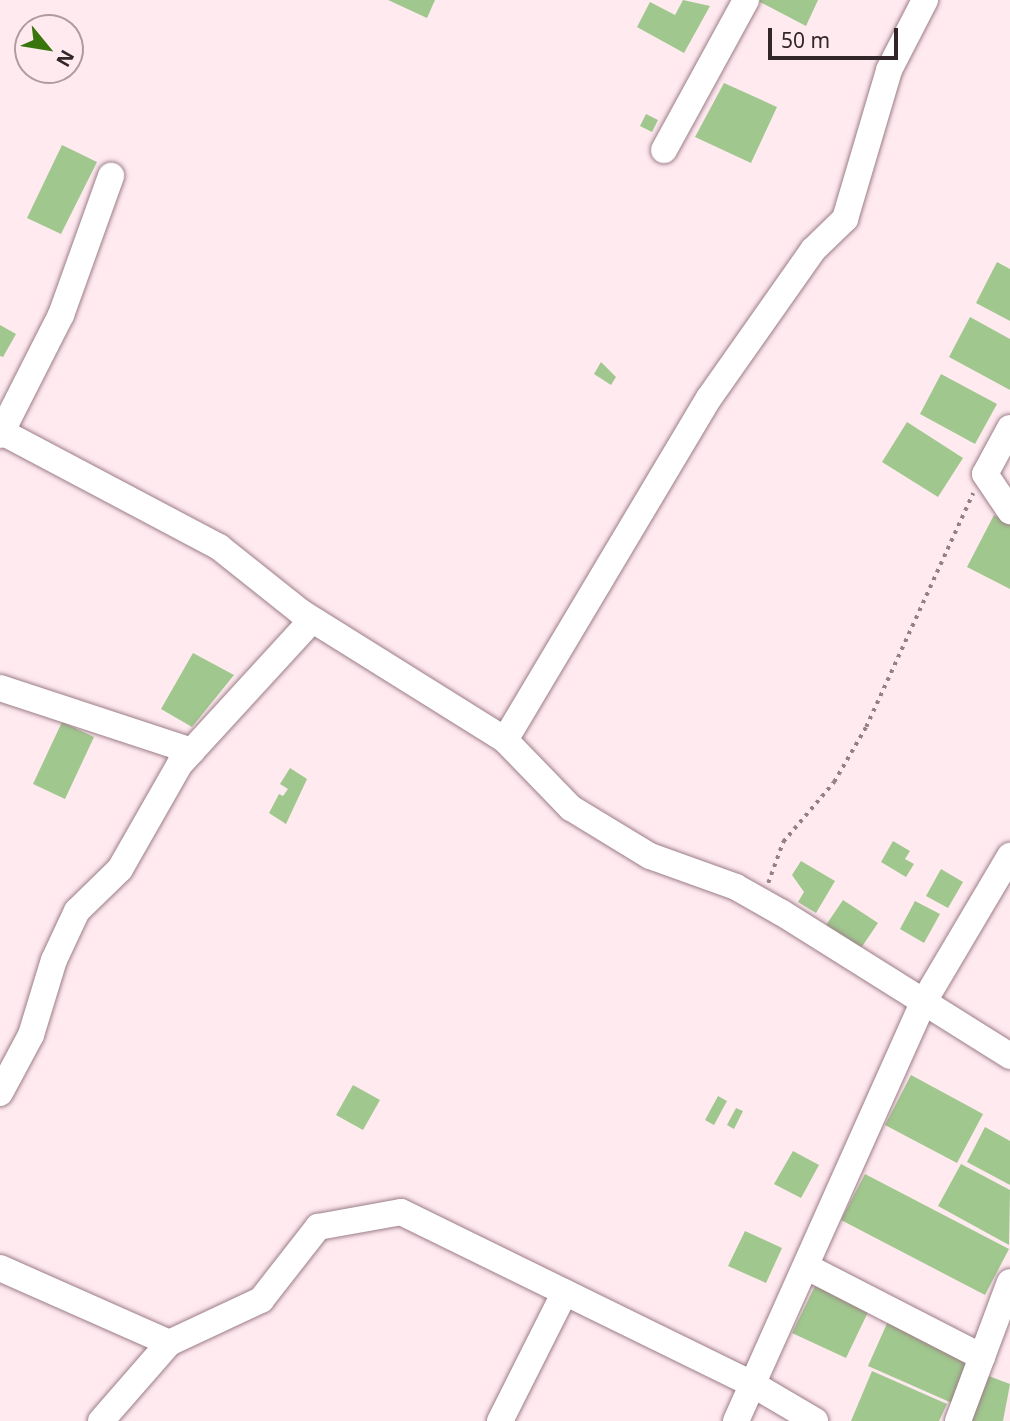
<!DOCTYPE html>
<html>
<head>
<meta charset="utf-8">
<style>
  body { margin:0 }
  #map { position:relative; width:1010px; height:1421px; overflow:hidden; background:#ffeaf0; font-family:"Noto Sans",sans-serif }
  div>[style] { position:absolute }
  [style*='--x'] { left:calc(var(--x)*1px); top:calc(var(--y)*1px); width:calc(var(--w)*1px); rotate:calc(var(--a)*1deg) }
  .building>* { inset:0; background:#a0c78e }
  .path>* { height:3.5px; margin-top:-1.75px; transform-origin:0; background:repeating-linear-gradient(90deg,#928186 0 3.5px,transparent 0 8.5px) }
  .roads { filter:drop-shadow(0 0 2px #9c7d87) drop-shadow(0 0 2px #9c7d87) }
  .minor>* { height:26px; margin:-13px; padding:0 13px; transform-origin:13px; border-radius:13px; background:#fff }
  span { translate:-50% -50%; white-space:nowrap; text-align:center; line-height:1.15; -webkit-text-stroke:6px #ffeaf0; paint-order:stroke }
  .north { position:absolute; left:14px; top:14px; width:70px; height:70px; box-sizing:border-box; background:#ffeaf0; border:2px solid #ad9ca1; border-radius:50%; rotate:120deg; font-size:19px; font-weight:700; line-height:28px; text-align:center; color:#33262a }
  .north::after { content:''; display:block; margin:auto; width:24px; height:32px; background:#38750d; clip-path:polygon(50% 0,100% 100%,50% 72%,0 100%) }
  .scale { position:absolute; left:768px; top:28px; width:130px; height:32px; box-sizing:border-box; border:4px solid #33262a; border-top:0; padding-left:9px; font-size:21px; line-height:24px; white-space:nowrap; color:#33262a; -webkit-text-stroke:5px #ffeaf0; paint-order:stroke }
</style>
</head>
<body>
<div id="map">
  <div class="building">
    <i style="clip-path:polygon(388px 0,435px 0,427px 18px)"></i>
    <i style="clip-path:polygon(683px 0,710px 6px,684px 53px,637px 27px,650px 2px,675px 15px)"></i>
    <i style="clip-path:polygon(756px 0,818px 0,806px 26px)"></i>
    <i style="clip-path:polygon(724px 83px,777px 107px,751px 163px,695px 137px)"></i>
    <i style="clip-path:polygon(646px 114px,658px 120px,652px 132px,640px 126px)"></i>
    <i style="clip-path:polygon(62px 145px,97px 162px,61px 234px,27px 218px)"></i>
    <i style="clip-path:polygon(997px 262px,1010px 269px,1010px 321px,976px 303px)"></i>
    <i style="clip-path:polygon(970px 317px,1010px 339px,1010px 390px,949px 357px)"></i>
    <i style="clip-path:polygon(0 325px,16px 334px,3px 357px,0 356px)"></i>
    <i style="clip-path:polygon(601px 362px,616px 377px,611px 385px,594px 374px)"></i>
    <i style="clip-path:polygon(941px 374px,997px 404px,975px 444px,920px 414px)"></i>
    <i style="clip-path:polygon(907px 422px,963px 458px,938px 497px,882px 462px)"></i>
    <i style="clip-path:polygon(994px 515px,1010px 523px,1010px 589px,967px 567px)"></i>
    <i style="clip-path:polygon(193px 653px,234px 675px,192px 727px,161px 709px)"></i>
    <i style="clip-path:polygon(62px 722px,94px 737px,65px 799px,33px 784px)"></i>
    <i style="clip-path:polygon(290px 768px,307px 779px,286px 824px,269px 813px,279px 794px,283px 796px,288px 789px,280px 784px)"></i>
    <i style="clip-path:polygon(893px 841px,910px 851px,905px 859px,914px 864px,906px 877px,881px 862px)"></i>
    <i style="clip-path:polygon(801px 861px,835px 881px,816px 913px,798px 902px,804px 892px,792px 875px)"></i>
    <i style="clip-path:polygon(941px 869px,963px 882px,948px 908px,926px 896px)"></i>
    <i style="clip-path:polygon(843px 900px,878px 923px,859px 951px,824px 928px)"></i>
    <i style="clip-path:polygon(915px 901px,940px 914px,924px 943px,900px 929px)"></i>
    <i style="clip-path:polygon(911px 1075px,983px 1114px,957px 1163px,885px 1125px)"></i>
    <i style="clip-path:polygon(353px 1085px,380px 1100px,363px 1130px,336px 1115px)"></i>
    <i style="clip-path:polygon(718px 1096px,727px 1101px,714px 1125px,705px 1120px)"></i>
    <i style="clip-path:polygon(736px 1108px,743px 1111px,734px 1129px,727px 1125px)"></i>
    <i style="clip-path:polygon(985px 1127px,1010px 1141px,1010px 1185px,967px 1162px)"></i>
    <i style="clip-path:polygon(793px 1151px,819px 1165px,801px 1198px,774px 1184px)"></i>
    <i style="clip-path:polygon(961px 1164px,1010px 1190px,1009px 1245px,938px 1206px)"></i>
    <i style="clip-path:polygon(865px 1174px,1009px 1249px,985px 1295px,841px 1220px)"></i>
    <i style="clip-path:polygon(745px 1231px,782px 1248px,766px 1283px,728px 1266px)"></i>
    <i style="clip-path:polygon(817px 1282px,870px 1308px,846px 1358px,792px 1333px)"></i>
    <i style="clip-path:polygon(889px 1319px,972px 1356px,952px 1403px,868px 1366px)"></i>
    <i style="clip-path:polygon(872px 1371px,947px 1404px,939px 1421px,851px 1421px)"></i>
    <i style="clip-path:polygon(986px 1375px,1010px 1384px,1003px 1421px,969px 1421px)"></i>
  </div>
  <div class="path">
    <i style="--x:768;--y:883;--w:44;--a:-69.9"></i>
    <i style="--x:783;--y:842;--w:79;--a:-49.6"></i>
    <i style="--x:834;--y:782;--w:64;--a:-59.8"></i>
    <i style="--x:866;--y:727;--w:257;--a:-65.4"></i>
  </div>
  <div class="roads">
    <div class="minor">
      <i style="--x:664;--y:150;--w:171;--a:-61.3"></i>
      <i style="--x:1010;--y:428;--w:52;--a:118.5"></i>
      <i style="--x:985;--y:474;--w:45;--a:56"></i>
      <i style="--x:2;--y:432;--w:246;--a:27.9"></i>
      <i style="--x:219;--y:547;--w:106;--a:38.5"></i>
      <i style="--x:302;--y:613;--w:239;--a:32"></i>
      <i style="--x:505;--y:740;--w:95;--a:45.9"></i>
      <i style="--x:571;--y:808;--w:92;--a:31.3"></i>
      <i style="--x:650;--y:856;--w:91;--a:19.8"></i>
      <i style="--x:736;--y:887;--w:53;--a:29.5"></i>
      <i style="--x:782;--y:913;--w:269;--a:32.1"></i>
      <i style="--x:0;--y:435;--w:135;--a:-63.1"></i>
      <i style="--x:61;--y:315;--w:148;--a:-70.2"></i>
      <i style="--x:0;--y:688;--w:202;--a:18.2"></i>
      <i style="--x:505;--y:740;--w:398;--a:-59.2"></i>
      <i style="--x:709;--y:398;--w:181;--a:-54.9"></i>
      <i style="--x:813;--y:250;--w:45;--a:-44.1"></i>
      <i style="--x:845;--y:219;--w:155;--a:-73.5"></i>
      <i style="--x:889;--y:70;--w:79;--a:-62.8"></i>
      <i style="--x:0;--y:1093;--w:66;--a:-61.9"></i>
      <i style="--x:31;--y:1035;--w:78;--a:-73"></i>
      <i style="--x:54;--y:960;--w:54;--a:-64.9"></i>
      <i style="--x:77;--y:911;--w:60;--a:-44.3"></i>
      <i style="--x:120;--y:869;--w:121;--a:-60.3"></i>
      <i style="--x:180;--y:764;--w:195;--a:-47.5"></i>
      <i style="--x:807;--y:1267;--w:197;--a:27.2"></i>
      <i style="--x:0;--y:1268;--w:185;--a:23.9"></i>
      <i style="--x:101;--y:1421;--w:103;--a:-48.9"></i>
      <i style="--x:169;--y:1343;--w:102;--a:-25.1"></i>
      <i style="--x:261;--y:1300;--w:93;--a:-52"></i>
      <i style="--x:318;--y:1227;--w:84;--a:-10.2"></i>
      <i style="--x:401;--y:1212;--w:393;--a:26.1"></i>
      <i style="--x:754;--y:1385;--w:71;--a:30.5"></i>
      <i style="--x:500;--y:1421;--w:144;--a:-63.3"></i>
      <i style="--x:736;--y:1421;--w:458;--a:-65.9"></i>
      <i style="--x:923;--y:1003;--w:171;--a:-59.4"></i>
      <i style="--x:958;--y:1421;--w:148;--a:-69.5"></i>
    </div>
  </div>
  <div class="north">N</div>
  <div class="scale">50 m</div>
</div>
</body>
</html>
